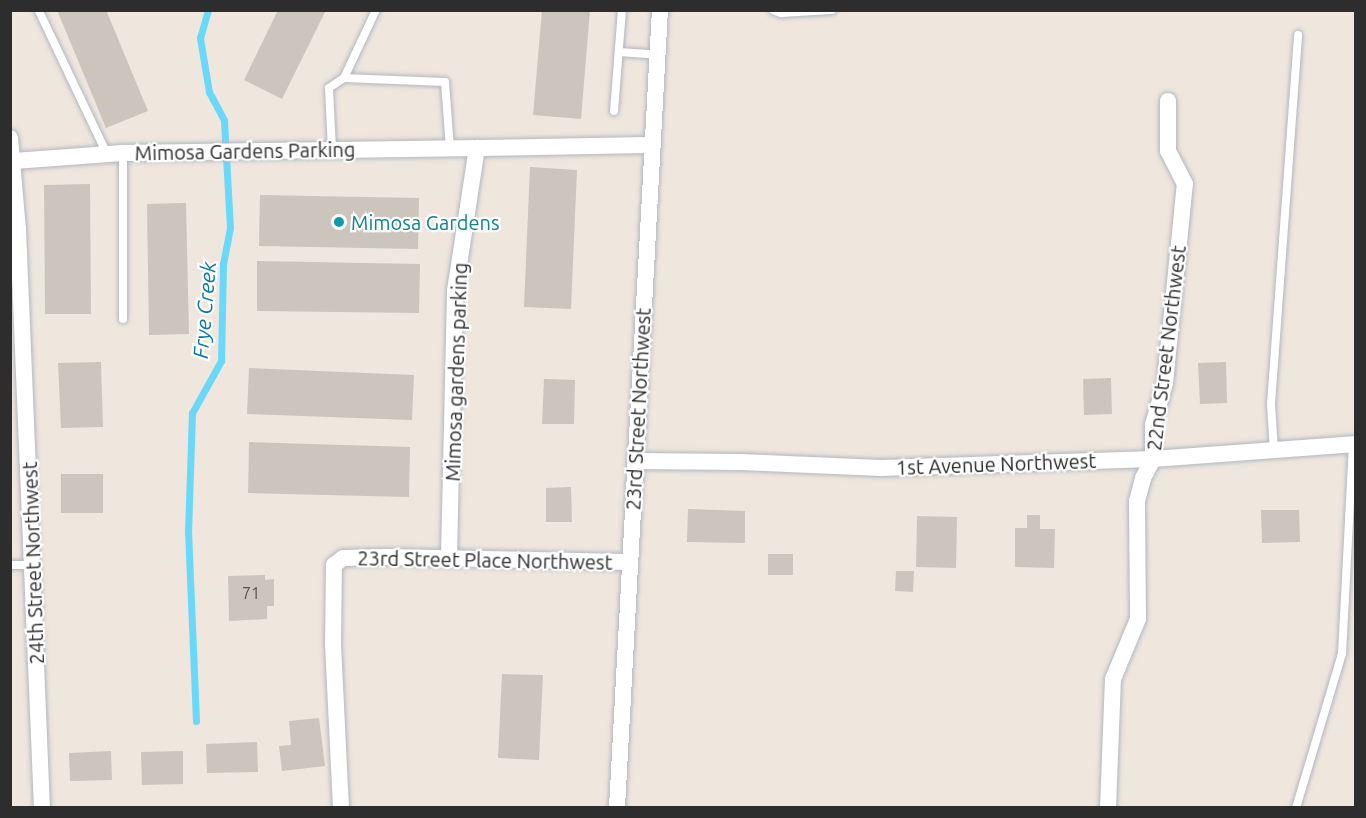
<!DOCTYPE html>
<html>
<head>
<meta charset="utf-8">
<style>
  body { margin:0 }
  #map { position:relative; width:1366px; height:818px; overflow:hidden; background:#efe7de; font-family:Ubuntu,sans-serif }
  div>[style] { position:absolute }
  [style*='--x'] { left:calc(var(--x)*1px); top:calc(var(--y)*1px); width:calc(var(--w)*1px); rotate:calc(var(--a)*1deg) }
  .stream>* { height:7px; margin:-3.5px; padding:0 3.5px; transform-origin:3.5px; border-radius:3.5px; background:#6ad9f9 }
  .building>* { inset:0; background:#cbc5bd }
  .roads { filter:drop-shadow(0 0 2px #b2b6c1) drop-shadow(0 0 2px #b2b6c1) }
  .lane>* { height:8px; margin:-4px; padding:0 4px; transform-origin:4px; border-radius:4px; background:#fff }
  .street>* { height:16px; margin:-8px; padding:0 8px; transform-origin:8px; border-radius:8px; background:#fff }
  .dots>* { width:16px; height:16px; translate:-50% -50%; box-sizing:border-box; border:3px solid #fff; border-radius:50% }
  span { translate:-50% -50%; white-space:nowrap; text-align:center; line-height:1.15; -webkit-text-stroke:4.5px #fff; paint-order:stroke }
  .number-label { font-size:16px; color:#545351 }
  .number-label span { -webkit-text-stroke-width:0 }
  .street-label { font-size:20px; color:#2d2d2d }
  .culture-label { font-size:20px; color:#0d838f }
  .left { translate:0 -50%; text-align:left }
  .water-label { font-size:21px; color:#0279ab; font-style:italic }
  .frame { position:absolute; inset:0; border:12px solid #2d2d2d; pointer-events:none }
</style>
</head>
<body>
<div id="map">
  <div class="stream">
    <i style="--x:196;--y:721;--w:188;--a:-92.4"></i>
    <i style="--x:188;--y:533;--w:120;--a:-88.1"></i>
    <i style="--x:192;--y:413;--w:60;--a:-60.9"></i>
    <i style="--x:221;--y:361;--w:97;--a:-88.8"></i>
    <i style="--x:223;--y:264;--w:37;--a:-79"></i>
    <i style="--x:230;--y:228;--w:108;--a:-93.2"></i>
    <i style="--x:224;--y:120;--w:32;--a:-118"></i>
    <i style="--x:209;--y:92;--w:55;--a:-99.5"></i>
    <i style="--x:200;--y:38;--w:29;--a:-74"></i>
  </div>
  <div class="building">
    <i style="clip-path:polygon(57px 10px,106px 10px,148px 111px,106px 128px)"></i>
    <i style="clip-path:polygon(278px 10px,326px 10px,282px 99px,244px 80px)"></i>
    <i style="clip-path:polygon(542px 10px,590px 10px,581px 119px,533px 115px)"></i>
    <i style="clip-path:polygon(530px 167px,577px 170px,571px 309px,524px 307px)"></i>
    <i style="clip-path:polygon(90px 184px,91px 314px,45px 314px,44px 185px)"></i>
    <i style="clip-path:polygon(260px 195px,419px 198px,418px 249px,259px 246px)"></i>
    <i style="clip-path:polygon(186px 203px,189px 334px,149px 335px,147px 204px)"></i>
    <i style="clip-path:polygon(257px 261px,420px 264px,419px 313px,257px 311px)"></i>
    <i style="clip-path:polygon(101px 362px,103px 427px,61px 428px,58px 363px)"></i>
    <i style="clip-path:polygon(1226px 362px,1227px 403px,1200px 404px,1198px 363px)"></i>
    <i style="clip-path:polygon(249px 368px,414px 375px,412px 420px,247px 414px)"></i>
    <i style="clip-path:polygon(1111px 378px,1112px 414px,1084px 415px,1083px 379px)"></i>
    <i style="clip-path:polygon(544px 379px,575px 380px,574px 424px,542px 424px)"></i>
    <i style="clip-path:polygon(249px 442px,410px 447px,409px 497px,248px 493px)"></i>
    <i style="clip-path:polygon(61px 474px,103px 474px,103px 513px,61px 513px)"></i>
    <i style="clip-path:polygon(571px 487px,572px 522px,546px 522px,546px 488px)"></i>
    <i style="clip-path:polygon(688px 509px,745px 511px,745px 543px,687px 542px)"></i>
    <i style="clip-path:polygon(1261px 510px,1299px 510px,1300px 542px,1262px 543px)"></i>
    <i style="clip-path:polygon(1027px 515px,1040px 515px,1040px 529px,1055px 529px,1054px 568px,1015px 567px,1015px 528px,1027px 528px)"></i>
    <i style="clip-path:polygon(917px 516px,957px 517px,956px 568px,916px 567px)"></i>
    <i style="clip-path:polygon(768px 554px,793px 554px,793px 575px,768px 575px)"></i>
    <i style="clip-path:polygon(896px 571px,914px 571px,913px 592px,895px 591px)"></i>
    <i style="clip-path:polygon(265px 575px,265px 580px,274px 579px,274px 606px,267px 606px,267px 619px,229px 621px,228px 576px)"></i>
    <i style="clip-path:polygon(502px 674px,543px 675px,539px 760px,498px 758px)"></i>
    <i style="clip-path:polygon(319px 718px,325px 766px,282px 771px,279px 746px,291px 745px,289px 721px)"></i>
    <i style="clip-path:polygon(257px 742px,258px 772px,207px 773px,206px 744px)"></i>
    <i style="clip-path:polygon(111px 751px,112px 780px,70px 781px,69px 753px)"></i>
    <i style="clip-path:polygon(183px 751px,183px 784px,142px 785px,141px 752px)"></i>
  </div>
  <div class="roads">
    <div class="lane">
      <i style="--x:773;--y:10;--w:9;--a:21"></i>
      <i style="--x:781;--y:13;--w:51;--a:-3.4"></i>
      <i style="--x:39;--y:11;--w:158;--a:64.6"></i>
      <i style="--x:619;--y:52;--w:39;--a:4"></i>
      <i style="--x:344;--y:78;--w:75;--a:-64.8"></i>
      <i style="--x:614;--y:111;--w:101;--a:-85.5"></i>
      <i style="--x:332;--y:150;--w:62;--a:-92.8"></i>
      <i style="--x:329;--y:88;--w:18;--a:-34"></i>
      <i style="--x:344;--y:78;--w:101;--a:2.3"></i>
      <i style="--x:445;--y:82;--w:66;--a:85.7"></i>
      <i style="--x:123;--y:153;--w:166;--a:90"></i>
      <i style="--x:1274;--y:451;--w:47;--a:-93.7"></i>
      <i style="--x:1271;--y:404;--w:370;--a:-85.8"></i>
      <i style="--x:10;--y:565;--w:22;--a:0"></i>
      <i style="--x:1296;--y:808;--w:161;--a:-73.4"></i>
      <i style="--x:1342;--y:654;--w:210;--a:-87"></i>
    </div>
    <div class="street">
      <i style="--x:10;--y:138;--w:91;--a:85"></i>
      <i style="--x:18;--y:229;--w:579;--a:87.63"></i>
      <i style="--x:14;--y:161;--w:109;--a:-4.2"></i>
      <i style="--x:123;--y:153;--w:354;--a:-0.8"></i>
      <i style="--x:635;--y:461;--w:106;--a:0.5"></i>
      <i style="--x:741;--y:462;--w:140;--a:2.5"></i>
      <i style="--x:881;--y:468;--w:272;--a:-1.9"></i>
      <i style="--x:1153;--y:459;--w:204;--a:-4.2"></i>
      <i style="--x:449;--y:557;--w:266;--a:-88.7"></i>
      <i style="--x:455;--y:291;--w:145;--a:-81.3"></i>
      <i style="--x:477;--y:148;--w:176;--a:-1"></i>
      <i style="--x:341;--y:808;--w:164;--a:-92.8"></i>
      <i style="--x:333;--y:644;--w:79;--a:-89.3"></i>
      <i style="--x:334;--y:565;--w:11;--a:-38"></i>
      <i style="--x:343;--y:558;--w:42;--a:-1.4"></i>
      <i style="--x:385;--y:557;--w:245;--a:1.2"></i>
      <i style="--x:617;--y:808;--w:799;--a:-86.92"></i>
      <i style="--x:1108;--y:808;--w:129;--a:-87.8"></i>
      <i style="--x:1113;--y:679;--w:65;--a:-67.4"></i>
      <i style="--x:1138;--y:619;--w:118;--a:-90.5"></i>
      <i style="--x:1137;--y:501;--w:24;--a:-75"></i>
      <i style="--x:1143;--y:478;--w:21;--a:-62"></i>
      <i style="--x:1153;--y:459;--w:34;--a:-90"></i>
      <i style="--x:1153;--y:425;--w:44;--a:-74.1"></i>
      <i style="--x:1165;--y:383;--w:200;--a:-84.3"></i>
      <i style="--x:1185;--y:184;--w:37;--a:-117"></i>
      <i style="--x:1168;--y:151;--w:50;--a:-90"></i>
    </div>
  </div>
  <div class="dots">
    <i style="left:339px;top:222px;background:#0f9aa8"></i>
  </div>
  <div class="number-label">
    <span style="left:251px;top:593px">71</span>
  </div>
  <div class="street-label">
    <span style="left:245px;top:151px;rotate:-1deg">Mimosa Gardens Parking</span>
    <span style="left:1166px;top:348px;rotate:-83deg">22nd Street Northwest</span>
    <span style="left:456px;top:372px;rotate:-88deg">Mimosa gardens parking</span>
    <span style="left:638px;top:409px;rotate:-87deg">23rd Street Northwest</span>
    <span style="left:996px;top:464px;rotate:-2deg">1st Avenue Northwest</span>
    <span style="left:485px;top:560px;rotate:1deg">23rd Street Place Northwest</span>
    <span style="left:33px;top:563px;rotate:-92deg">24th Street Northwest</span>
  </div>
  <div class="culture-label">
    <span class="left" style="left:351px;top:222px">Mimosa Gardens</span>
  </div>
  <div class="water-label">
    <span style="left:204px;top:310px;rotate:-85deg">Frye Creek</span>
  </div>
  <div class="frame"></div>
</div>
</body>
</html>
